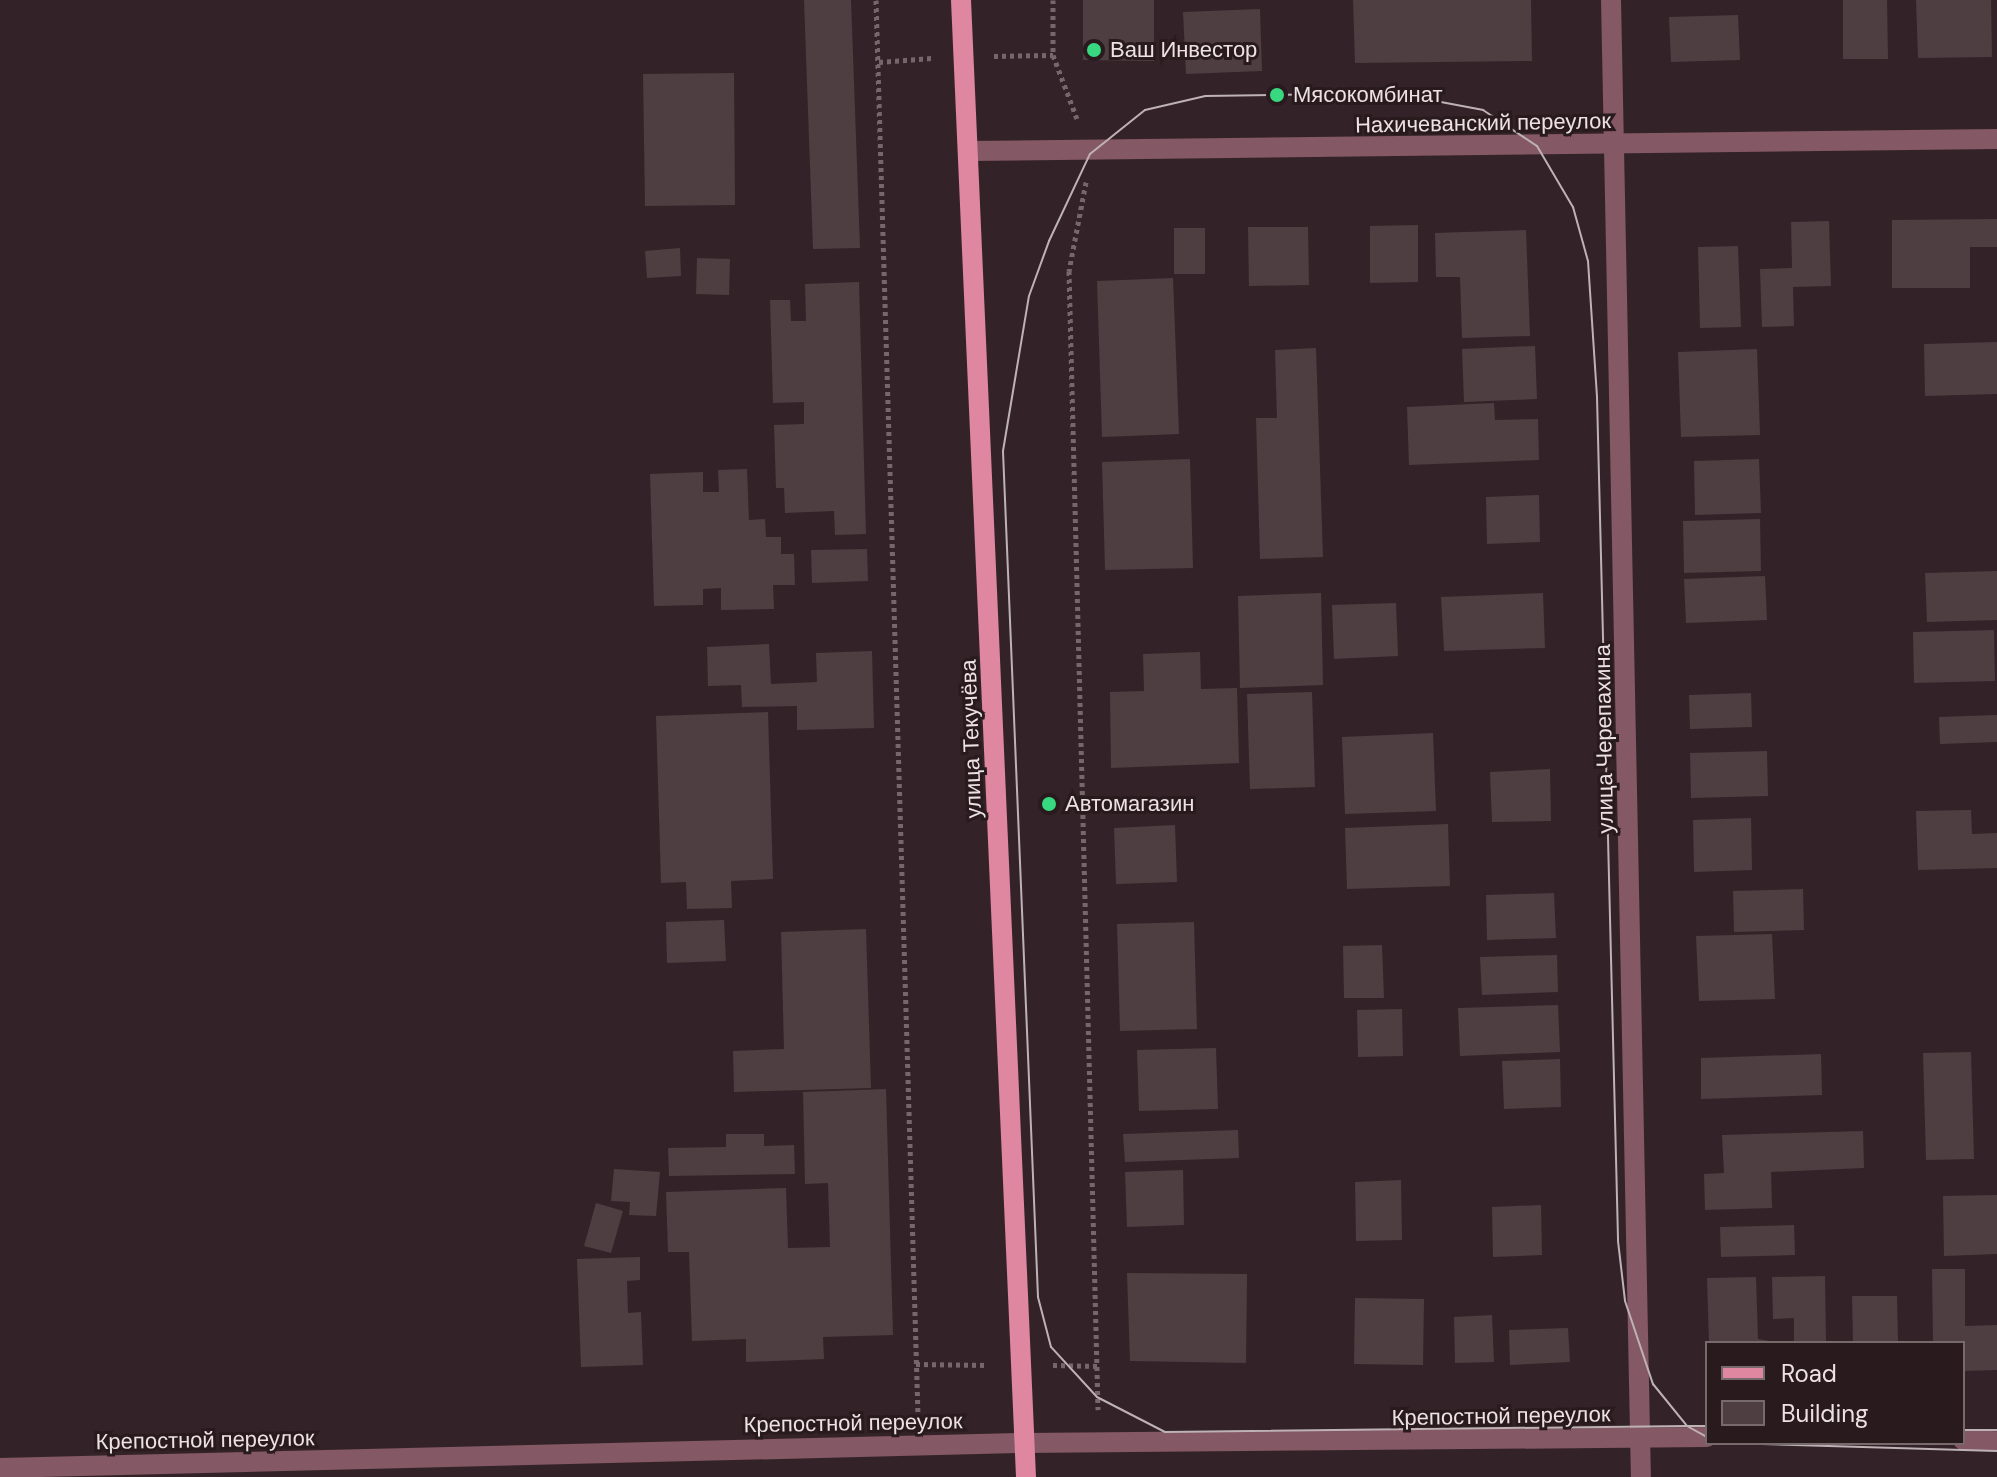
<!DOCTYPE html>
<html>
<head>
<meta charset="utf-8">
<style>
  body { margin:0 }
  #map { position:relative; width:1997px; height:1477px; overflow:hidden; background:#332328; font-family:"DM Sans",sans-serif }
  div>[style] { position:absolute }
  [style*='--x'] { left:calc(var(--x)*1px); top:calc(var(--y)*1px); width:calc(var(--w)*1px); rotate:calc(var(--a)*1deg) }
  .building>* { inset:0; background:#4e3d41 }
  .path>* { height:5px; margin-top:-2.5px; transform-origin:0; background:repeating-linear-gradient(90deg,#75676b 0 4px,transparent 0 8px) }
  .minor>* { height:20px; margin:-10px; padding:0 10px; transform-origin:10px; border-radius:10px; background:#845864 }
  .tertiary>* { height:20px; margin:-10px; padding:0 10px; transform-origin:10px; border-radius:10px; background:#845864 }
  .primary>* { height:20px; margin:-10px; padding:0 10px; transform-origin:10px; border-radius:10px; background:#df86a0 }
  .tram>* { height:2px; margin:-1px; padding:0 1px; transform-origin:1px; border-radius:1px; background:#beb2b6 }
  .dots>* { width:22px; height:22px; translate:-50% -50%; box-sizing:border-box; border:4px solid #291a1e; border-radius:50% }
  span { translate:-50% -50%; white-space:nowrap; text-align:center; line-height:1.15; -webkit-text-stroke:6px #291a1e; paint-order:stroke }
  .poi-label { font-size:22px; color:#ece1e4 }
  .left { translate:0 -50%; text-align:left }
  .street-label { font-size:22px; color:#ece1e4 }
  .legend { position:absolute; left:1705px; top:1341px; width:260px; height:104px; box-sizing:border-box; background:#291a1e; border:2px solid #776a6d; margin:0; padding:10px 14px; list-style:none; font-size:24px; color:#ece1e4 }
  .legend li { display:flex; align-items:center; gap:16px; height:40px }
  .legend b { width:40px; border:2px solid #776a6d }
</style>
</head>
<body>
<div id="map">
  <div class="building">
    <i style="clip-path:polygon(804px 0,851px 0,860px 248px,813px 249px)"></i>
    <i style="clip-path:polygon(1083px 0,1154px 0,1154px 61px,1083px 60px)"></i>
    <i style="clip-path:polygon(1353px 0,1531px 0,1532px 61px,1355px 63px)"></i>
    <i style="clip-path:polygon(1843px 0,1887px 0,1888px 59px,1843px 59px)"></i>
    <i style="clip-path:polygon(1916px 0,1991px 0,1992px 57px,1918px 58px)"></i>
    <i style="clip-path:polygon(1260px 9px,1262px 71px,1186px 74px,1183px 12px)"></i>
    <i style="clip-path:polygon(1738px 15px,1740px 60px,1671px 62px,1669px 17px)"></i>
    <i style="clip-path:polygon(734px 73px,735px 205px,645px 206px,643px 74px)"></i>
    <i style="clip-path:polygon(1997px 219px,1997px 247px,1970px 247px,1970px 288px,1892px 288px,1892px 220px)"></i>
    <i style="clip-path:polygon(1829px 221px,1831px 286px,1793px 287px,1794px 326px,1762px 327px,1760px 269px,1792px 268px,1791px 222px)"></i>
    <i style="clip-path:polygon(1418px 225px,1418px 282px,1370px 283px,1370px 226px)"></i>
    <i style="clip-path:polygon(1248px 227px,1308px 227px,1309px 285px,1249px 286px)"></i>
    <i style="clip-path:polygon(1174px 228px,1205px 228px,1205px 274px,1174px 274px)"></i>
    <i style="clip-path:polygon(1526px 230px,1530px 336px,1462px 338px,1460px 277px,1436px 277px,1435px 233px)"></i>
    <i style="clip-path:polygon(1738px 246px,1741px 327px,1700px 328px,1698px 247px)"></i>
    <i style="clip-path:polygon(680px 248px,681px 276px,647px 278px,645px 251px)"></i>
    <i style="clip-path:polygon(697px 258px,730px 259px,729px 295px,696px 294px)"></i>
    <i style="clip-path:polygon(1173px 278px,1179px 434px,1102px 437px,1097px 281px)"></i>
    <i style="clip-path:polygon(859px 282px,866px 534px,835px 535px,834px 511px,785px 513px,784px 488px,776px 488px,774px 425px,804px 424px,804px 402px,773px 403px,770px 300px,790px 300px,791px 321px,806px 321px,805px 284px)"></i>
    <i style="clip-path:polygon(1997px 342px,1997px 394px,1925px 396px,1924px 344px)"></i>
    <i style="clip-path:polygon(1535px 346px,1537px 399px,1464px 402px,1462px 349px)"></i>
    <i style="clip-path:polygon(1316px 348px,1323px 557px,1260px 559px,1256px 418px,1277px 418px,1275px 350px)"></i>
    <i style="clip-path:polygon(1757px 349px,1760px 435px,1681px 437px,1678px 352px)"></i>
    <i style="clip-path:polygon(1494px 403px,1495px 420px,1538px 419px,1539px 460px,1409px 465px,1407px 407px)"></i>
    <i style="clip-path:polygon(1190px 459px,1193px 568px,1105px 570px,1102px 462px)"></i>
    <i style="clip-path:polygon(1759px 459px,1761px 513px,1695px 515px,1694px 461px)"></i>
    <i style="clip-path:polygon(747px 469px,749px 520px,765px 519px,766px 537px,781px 537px,781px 554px,794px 554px,795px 585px,773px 585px,774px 609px,721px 610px,721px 588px,703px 589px,703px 605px,654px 606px,650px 474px,703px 472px,703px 492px,719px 492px,718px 470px)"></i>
    <i style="clip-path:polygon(1539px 495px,1540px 542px,1487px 544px,1486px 497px)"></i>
    <i style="clip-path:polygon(1760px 519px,1761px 571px,1684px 573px,1683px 521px)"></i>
    <i style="clip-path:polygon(867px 549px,868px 581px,812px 583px,811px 550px)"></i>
    <i style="clip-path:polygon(1997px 571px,1997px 620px,1927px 622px,1925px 573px)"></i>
    <i style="clip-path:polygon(1765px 576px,1767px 620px,1686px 623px,1684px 579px)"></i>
    <i style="clip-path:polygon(1321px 593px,1323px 685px,1240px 688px,1238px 596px)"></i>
    <i style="clip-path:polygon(1543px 593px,1545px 648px,1444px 651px,1441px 597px)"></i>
    <i style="clip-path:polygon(1396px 603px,1398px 656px,1334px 659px,1332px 605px)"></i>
    <i style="clip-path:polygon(1994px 630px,1995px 681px,1914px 683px,1913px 632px)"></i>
    <i style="clip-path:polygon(769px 644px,771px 684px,817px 682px,816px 653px,872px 651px,874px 728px,797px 730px,797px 706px,742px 707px,741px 685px,708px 686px,707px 647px)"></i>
    <i style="clip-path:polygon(1200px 652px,1201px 689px,1237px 688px,1239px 763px,1111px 768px,1110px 692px,1144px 691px,1143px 654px)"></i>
    <i style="clip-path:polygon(1312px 692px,1315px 787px,1250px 789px,1247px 694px)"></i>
    <i style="clip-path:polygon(1751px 693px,1752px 727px,1690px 729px,1689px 695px)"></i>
    <i style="clip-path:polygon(768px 712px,773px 879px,731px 881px,732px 908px,687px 909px,686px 882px,661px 883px,656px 716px)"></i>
    <i style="clip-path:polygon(1997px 715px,1997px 742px,1940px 744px,1939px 717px)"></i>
    <i style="clip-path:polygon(1433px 733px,1436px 811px,1345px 814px,1342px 737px)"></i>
    <i style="clip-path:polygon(1767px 751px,1768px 796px,1691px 798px,1690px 753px)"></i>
    <i style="clip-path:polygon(1550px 769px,1551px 821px,1492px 822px,1490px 772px)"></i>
    <i style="clip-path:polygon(1971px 810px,1972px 834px,1997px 833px,1997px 868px,1918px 870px,1916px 811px)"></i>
    <i style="clip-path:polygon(1751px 818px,1752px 870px,1694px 872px,1693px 820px)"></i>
    <i style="clip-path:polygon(1448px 824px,1450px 886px,1347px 889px,1345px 828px)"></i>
    <i style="clip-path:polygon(1175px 825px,1177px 882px,1116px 884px,1114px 828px)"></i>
    <i style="clip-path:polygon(1803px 889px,1804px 930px,1734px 932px,1733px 891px)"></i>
    <i style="clip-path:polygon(1554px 893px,1556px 938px,1487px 940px,1486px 895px)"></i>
    <i style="clip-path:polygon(724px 920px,726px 961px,667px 963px,666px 922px)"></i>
    <i style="clip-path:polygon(1194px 922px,1197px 1029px,1120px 1031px,1117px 924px)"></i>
    <i style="clip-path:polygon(866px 929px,871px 1088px,734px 1092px,733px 1051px,784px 1049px,781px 932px)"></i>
    <i style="clip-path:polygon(1772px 934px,1775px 999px,1699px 1001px,1696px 936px)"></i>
    <i style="clip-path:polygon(1382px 945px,1384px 998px,1344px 998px,1343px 946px)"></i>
    <i style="clip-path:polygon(1557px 955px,1558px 992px,1482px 995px,1480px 957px)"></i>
    <i style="clip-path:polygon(1558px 1005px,1560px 1052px,1460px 1056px,1458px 1008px)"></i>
    <i style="clip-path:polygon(1402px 1009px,1403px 1056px,1358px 1057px,1357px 1010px)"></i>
    <i style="clip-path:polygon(1216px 1048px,1218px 1109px,1139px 1111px,1137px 1050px)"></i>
    <i style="clip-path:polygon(1971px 1052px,1974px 1159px,1926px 1160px,1923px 1053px)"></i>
    <i style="clip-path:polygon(1821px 1054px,1822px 1095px,1701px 1099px,1701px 1058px)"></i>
    <i style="clip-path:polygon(1560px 1059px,1561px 1107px,1504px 1109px,1502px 1061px)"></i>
    <i style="clip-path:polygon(886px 1089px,893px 1335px,823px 1337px,824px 1359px,746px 1362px,746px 1339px,692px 1341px,689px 1252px,668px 1252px,666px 1192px,786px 1188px,788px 1248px,830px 1247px,828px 1183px,805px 1184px,803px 1092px)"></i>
    <i style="clip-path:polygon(1238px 1130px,1239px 1158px,1125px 1162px,1123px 1134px)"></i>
    <i style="clip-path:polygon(1863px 1131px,1864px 1168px,1771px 1172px,1772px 1208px,1705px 1210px,1704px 1174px,1724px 1173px,1722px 1135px)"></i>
    <i style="clip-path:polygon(726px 1134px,764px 1134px,764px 1146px,794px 1145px,795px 1174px,669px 1176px,668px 1148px,726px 1147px)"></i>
    <i style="clip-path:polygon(614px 1169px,660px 1172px,656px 1216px,629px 1215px,630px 1202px,611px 1201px)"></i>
    <i style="clip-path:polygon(1183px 1170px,1184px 1225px,1127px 1227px,1125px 1172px)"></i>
    <i style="clip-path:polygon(1401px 1180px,1402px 1240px,1356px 1241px,1355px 1182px)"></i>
    <i style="clip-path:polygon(1997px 1195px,1997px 1254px,1944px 1256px,1943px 1196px)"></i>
    <i style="clip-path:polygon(596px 1203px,623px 1211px,611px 1253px,584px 1246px)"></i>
    <i style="clip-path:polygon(1541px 1205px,1542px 1255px,1493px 1257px,1492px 1207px)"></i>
    <i style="clip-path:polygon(1794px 1225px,1795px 1255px,1721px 1257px,1720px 1227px)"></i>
    <i style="clip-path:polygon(640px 1257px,640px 1280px,627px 1281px,628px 1313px,641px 1312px,643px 1365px,581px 1367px,577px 1259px)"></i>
    <i style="clip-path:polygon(1932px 1269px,1965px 1269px,1965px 1326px,1997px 1325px,1997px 1370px,1963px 1371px,1963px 1343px,1933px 1343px)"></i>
    <i style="clip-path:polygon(1127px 1273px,1247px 1274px,1246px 1363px,1130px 1361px)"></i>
    <i style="clip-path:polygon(1825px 1276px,1826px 1343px,1794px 1343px,1794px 1318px,1773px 1319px,1772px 1277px)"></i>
    <i style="clip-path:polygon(1756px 1277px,1758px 1339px,1780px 1343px,1709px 1343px,1707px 1278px)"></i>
    <i style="clip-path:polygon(1852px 1296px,1897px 1296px,1898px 1343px,1853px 1343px)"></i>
    <i style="clip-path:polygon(1355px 1298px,1424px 1299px,1423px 1365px,1354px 1364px)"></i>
    <i style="clip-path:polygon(1492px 1315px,1494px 1362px,1455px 1363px,1454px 1317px)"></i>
    <i style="clip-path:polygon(1568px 1328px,1570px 1362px,1510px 1365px,1509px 1330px)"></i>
  </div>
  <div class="path">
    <i style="--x:876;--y:0;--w:1415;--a:88.3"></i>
    <i style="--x:1053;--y:0;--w:55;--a:90"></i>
    <i style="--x:1053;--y:55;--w:68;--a:69.4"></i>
    <i style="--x:994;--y:56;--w:59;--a:-1"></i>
    <i style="--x:879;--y:62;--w:53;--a:-4.3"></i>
    <i style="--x:1086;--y:182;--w:91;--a:100.8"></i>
    <i style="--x:1069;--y:271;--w:1139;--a:88.54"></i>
    <i style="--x:916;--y:1364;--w:71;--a:0.8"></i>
    <i style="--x:1053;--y:1365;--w:44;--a:1.3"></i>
  </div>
  <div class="minor">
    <i style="--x:1611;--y:0;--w:1477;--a:88.84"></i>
    <i style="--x:970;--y:151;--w:1027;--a:-0.67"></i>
    <i style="--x:0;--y:1468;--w:1024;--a:-1.4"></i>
  </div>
  <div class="tertiary">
    <i style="--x:1963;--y:1440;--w:34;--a:2"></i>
    <i style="--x:1024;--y:1443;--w:683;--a:-0.5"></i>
  </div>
  <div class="primary">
    <i style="--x:961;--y:0;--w:1478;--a:87.48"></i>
  </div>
  <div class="tram">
    <i style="--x:1707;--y:1426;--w:20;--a:180"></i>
    <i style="--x:1687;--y:1426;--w:522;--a:179.34"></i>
    <i style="--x:1165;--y:1432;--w:76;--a:-152.8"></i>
    <i style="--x:1097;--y:1397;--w:68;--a:-132.6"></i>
    <i style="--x:1051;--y:1347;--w:52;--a:-104.6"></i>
    <i style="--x:1038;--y:1297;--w:847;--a:-92.37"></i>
    <i style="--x:1003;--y:451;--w:157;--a:-80.5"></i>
    <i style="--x:1029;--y:296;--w:59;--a:-70"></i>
    <i style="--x:1049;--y:241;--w:96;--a:-64.8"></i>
    <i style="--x:1090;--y:154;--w:70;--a:-38.7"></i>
    <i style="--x:1145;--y:110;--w:62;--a:-13.1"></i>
    <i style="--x:1205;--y:96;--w:188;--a:-0.9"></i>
    <i style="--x:1393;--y:93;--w:92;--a:10.7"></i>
    <i style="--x:1483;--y:110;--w:65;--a:33.7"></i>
    <i style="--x:1537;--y:146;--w:71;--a:59.5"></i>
    <i style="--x:1573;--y:207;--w:56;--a:74.5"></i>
    <i style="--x:1588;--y:261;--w:136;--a:86.2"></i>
    <i style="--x:1597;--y:397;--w:844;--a:88.57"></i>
    <i style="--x:1618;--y:1241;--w:60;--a:83.3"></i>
    <i style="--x:1625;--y:1301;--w:88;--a:71.4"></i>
    <i style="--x:1653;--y:1384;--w:54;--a:51"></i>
    <i style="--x:1687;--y:1426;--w:23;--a:29"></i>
    <i style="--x:1963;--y:1430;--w:34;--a:0"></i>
    <i style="--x:1727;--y:1443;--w:270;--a:1.7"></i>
  </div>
  <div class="dots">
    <i style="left:1094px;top:50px;background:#38d880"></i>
    <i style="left:1277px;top:95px;background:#38d880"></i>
    <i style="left:1049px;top:804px;background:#38d880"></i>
  </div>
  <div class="poi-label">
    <span class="left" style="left:1110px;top:50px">Ваш Инвестор</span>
    <span class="left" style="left:1293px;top:95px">Мясокомбинат</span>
    <span class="left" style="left:1065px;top:804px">Автомагазин</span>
  </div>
  <div class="street-label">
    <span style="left:1483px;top:123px;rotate:-1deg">Нахичеванский переулок</span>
    <span style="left:971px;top:739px;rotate:-92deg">улица Текучёва</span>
    <span style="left:1604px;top:739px;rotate:-91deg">улица Черепахина</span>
    <span style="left:1501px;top:1416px;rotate:-1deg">Крепостной переулок</span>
    <span style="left:853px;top:1423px;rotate:-1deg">Крепостной переулок</span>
    <span style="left:205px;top:1440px;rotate:-1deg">Крепостной переулок</span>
  </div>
  <ul class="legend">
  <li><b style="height:10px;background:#df86a0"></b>Road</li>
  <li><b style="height:22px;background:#4e3d41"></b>Building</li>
  </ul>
</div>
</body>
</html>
